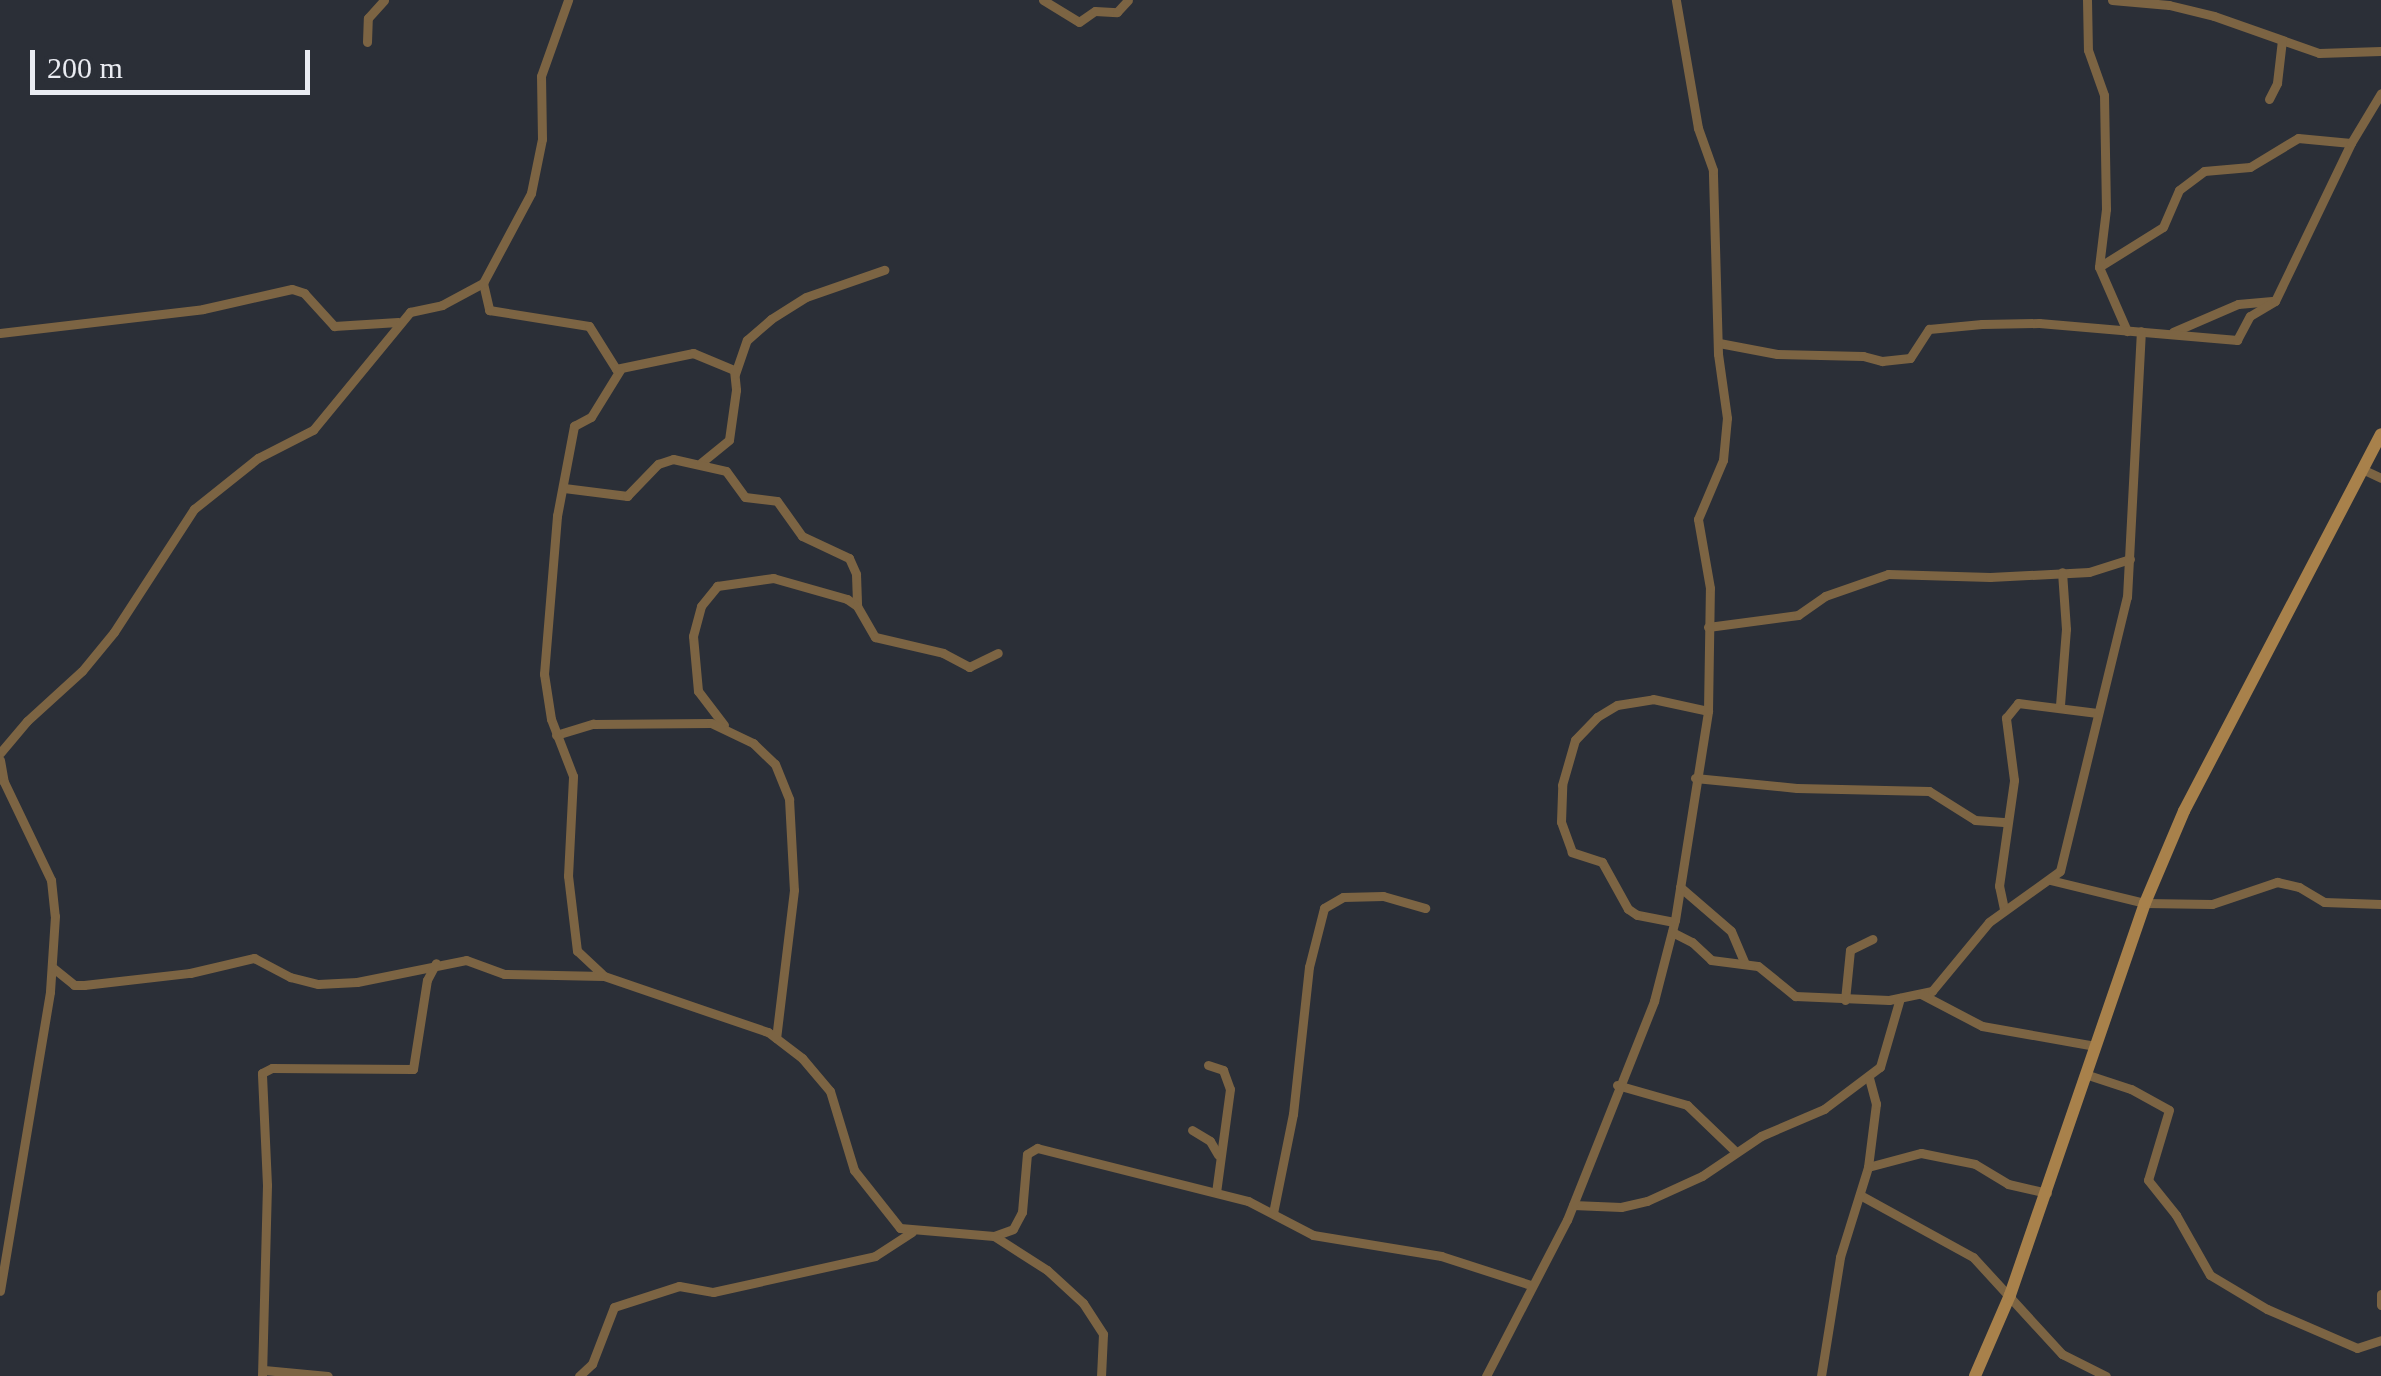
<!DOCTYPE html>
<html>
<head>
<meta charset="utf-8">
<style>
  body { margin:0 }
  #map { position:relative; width:2381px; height:1376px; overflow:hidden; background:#2b2f37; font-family:"Times New Roman",serif }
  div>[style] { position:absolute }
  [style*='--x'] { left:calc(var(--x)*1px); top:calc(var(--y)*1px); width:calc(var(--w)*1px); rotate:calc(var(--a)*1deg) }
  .street>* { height:9px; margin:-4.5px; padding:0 4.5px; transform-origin:4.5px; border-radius:4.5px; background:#7c6443 }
  .secondary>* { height:12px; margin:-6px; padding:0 6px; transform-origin:6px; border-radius:6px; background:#a8814b }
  span { translate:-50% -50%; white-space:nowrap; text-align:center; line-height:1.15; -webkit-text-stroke:10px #2b2f37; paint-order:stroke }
  .scale { position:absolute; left:30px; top:50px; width:280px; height:45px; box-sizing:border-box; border:5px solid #eaecf2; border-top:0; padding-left:12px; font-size:30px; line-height:35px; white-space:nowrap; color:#eaecf2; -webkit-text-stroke:8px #2b2f37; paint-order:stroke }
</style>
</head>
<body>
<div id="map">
  <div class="street">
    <i style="--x:1043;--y:0;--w:42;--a:31.4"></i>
    <i style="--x:1079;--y:22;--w:19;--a:-35"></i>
    <i style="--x:1095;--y:11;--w:22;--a:3"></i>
    <i style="--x:1117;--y:12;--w:16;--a:-47"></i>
    <i style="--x:2087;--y:0;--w:50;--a:88.9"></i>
    <i style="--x:2088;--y:50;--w:48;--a:70.4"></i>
    <i style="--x:2104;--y:95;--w:114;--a:89"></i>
    <i style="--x:2106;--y:209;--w:58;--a:96.9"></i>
    <i style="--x:2099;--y:267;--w:70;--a:66.4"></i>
    <i style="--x:2112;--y:0;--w:57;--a:5"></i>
    <i style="--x:2169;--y:5;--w:46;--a:13.7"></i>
    <i style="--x:2214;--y:16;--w:111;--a:19.4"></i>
    <i style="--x:2319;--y:53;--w:62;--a:-1.8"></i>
    <i style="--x:367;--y:42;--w:24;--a:-88"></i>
    <i style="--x:368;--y:18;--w:24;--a:-48"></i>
    <i style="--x:2269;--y:99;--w:18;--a:-63"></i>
    <i style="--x:2277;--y:83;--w:43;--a:-83.4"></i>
    <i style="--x:2099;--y:267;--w:75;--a:-32"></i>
    <i style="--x:2163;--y:227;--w:40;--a:-66.6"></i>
    <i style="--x:2179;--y:190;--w:31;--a:-37"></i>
    <i style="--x:2204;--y:171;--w:46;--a:-5"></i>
    <i style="--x:2250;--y:167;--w:56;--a:-31.1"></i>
    <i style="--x:2298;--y:138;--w:53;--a:5.4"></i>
    <i style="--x:483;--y:283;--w:28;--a:77"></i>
    <i style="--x:489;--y:310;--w:101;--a:9.1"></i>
    <i style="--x:589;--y:326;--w:51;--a:57.9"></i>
    <i style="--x:616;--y:369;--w:79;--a:-11.7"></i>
    <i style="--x:693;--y:353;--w:44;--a:22.5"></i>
    <i style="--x:734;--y:370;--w:20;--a:84"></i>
    <i style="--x:736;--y:390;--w:50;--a:98"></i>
    <i style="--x:729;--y:440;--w:36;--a:141"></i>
    <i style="--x:2173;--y:332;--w:71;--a:-23.3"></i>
    <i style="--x:2238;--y:304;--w:37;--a:-5"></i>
    <i style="--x:0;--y:333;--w:204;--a:-6.7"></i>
    <i style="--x:203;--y:309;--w:91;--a:-12.7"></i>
    <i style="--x:292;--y:289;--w:13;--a:18"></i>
    <i style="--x:304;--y:293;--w:45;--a:47.7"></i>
    <i style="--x:334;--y:326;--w:64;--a:-3.6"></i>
    <i style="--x:1719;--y:343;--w:59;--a:10.7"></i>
    <i style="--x:1777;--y:354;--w:86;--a:1.3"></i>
    <i style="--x:1863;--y:356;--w:20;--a:15"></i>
    <i style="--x:1882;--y:361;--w:28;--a:-6"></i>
    <i style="--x:1910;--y:358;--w:35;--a:-57"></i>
    <i style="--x:1929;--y:329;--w:53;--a:-5.4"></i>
    <i style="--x:1982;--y:324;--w:57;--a:-1"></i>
    <i style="--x:2039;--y:323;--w:199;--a:4.9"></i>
    <i style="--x:2237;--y:340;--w:27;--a:-62"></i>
    <i style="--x:2250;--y:316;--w:29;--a:-31"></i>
    <i style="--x:2275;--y:301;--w:175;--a:-64.3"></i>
    <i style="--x:2351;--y:143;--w:58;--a:-59"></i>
    <i style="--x:735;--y:374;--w:36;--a:-71"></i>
    <i style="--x:747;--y:340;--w:32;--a:-41"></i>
    <i style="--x:771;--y:319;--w:41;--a:-32.2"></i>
    <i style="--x:806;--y:297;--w:83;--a:-19.1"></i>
    <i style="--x:2362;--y:469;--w:21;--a:25"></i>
    <i style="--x:564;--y:488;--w:64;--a:7.2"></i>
    <i style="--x:627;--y:496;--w:45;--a:-45.9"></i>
    <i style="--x:658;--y:464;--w:16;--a:-18"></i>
    <i style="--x:673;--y:459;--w:54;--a:12.8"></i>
    <i style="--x:726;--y:471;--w:32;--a:54"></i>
    <i style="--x:745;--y:497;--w:32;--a:7"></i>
    <i style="--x:777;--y:501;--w:43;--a:54.5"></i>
    <i style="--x:802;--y:536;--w:52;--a:25.1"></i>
    <i style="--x:849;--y:558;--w:17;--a:66"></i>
    <i style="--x:856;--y:574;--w:32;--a:88"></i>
    <i style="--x:1708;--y:627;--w:91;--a:-7.6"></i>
    <i style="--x:1798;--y:615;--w:33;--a:-35"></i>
    <i style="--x:1825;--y:596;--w:67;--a:-19.2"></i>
    <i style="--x:1888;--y:574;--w:102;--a:1.7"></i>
    <i style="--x:1990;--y:577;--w:99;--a:-2.9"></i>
    <i style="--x:2089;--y:572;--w:43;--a:-17.6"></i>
    <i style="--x:2060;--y:705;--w:76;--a:-85.5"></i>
    <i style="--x:2066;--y:629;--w:57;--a:-94"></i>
    <i style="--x:724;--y:725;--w:43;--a:-127.4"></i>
    <i style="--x:698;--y:691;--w:55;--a:-95.2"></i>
    <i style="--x:693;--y:636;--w:31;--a:-75"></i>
    <i style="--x:701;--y:606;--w:26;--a:-51"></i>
    <i style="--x:717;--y:586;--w:57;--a:-8.1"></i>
    <i style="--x:773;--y:578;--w:77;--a:15.8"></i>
    <i style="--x:847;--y:599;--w:12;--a:35"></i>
    <i style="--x:857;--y:606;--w:36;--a:60"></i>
    <i style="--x:875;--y:637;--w:70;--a:13.2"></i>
    <i style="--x:943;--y:653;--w:30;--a:28"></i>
    <i style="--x:969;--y:667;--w:32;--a:-26"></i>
    <i style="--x:556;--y:735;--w:39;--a:-17"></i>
    <i style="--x:593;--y:724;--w:118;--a:-0.5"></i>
    <i style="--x:711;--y:723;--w:47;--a:25.5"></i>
    <i style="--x:753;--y:743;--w:30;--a:44"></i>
    <i style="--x:775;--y:764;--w:38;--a:68"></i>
    <i style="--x:789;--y:799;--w:91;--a:86.9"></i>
    <i style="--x:794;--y:890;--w:149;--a:96.9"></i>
    <i style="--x:0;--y:753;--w:42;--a:-49.8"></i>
    <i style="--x:27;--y:721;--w:74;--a:-42.3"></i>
    <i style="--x:82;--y:671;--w:50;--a:-50.6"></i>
    <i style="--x:114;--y:632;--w:147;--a:-57"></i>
    <i style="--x:194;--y:509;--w:82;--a:-38.6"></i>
    <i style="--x:258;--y:458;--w:62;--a:-27"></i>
    <i style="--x:313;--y:430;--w:153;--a:-50.6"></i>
    <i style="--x:410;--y:312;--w:33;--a:-12"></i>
    <i style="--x:442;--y:305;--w:47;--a:-28.2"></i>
    <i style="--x:483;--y:283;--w:102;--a:-61.9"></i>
    <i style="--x:531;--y:193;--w:55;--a:-78.5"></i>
    <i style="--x:542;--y:139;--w:63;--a:-90.9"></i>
    <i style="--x:541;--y:76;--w:81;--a:-70.4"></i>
    <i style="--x:0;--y:760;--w:22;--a:80"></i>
    <i style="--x:4;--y:782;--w:109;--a:64.4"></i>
    <i style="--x:51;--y:880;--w:36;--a:84"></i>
    <i style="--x:55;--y:916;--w:76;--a:93.8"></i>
    <i style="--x:50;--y:992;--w:303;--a:99.5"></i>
    <i style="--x:1695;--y:778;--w:102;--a:5.6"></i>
    <i style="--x:1797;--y:788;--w:132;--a:1.3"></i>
    <i style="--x:1929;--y:791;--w:54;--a:32.2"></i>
    <i style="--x:1975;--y:820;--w:32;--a:4"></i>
    <i style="--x:2050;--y:880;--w:98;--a:13.6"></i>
    <i style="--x:2145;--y:903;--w:67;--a:0.9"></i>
    <i style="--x:2212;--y:904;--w:69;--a:-18.7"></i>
    <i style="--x:2277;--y:882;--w:23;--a:13"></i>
    <i style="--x:2299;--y:887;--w:29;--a:31"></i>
    <i style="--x:2324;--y:902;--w:57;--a:2"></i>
    <i style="--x:1680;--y:887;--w:67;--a:40.8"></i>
    <i style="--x:1731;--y:931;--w:34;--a:67"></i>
    <i style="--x:2004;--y:909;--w:24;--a:-102"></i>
    <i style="--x:1999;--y:886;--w:107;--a:-81.9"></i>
    <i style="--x:2014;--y:780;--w:63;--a:-97.4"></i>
    <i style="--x:2006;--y:718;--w:19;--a:-51"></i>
    <i style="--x:2018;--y:703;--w:80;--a:7.2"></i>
    <i style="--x:1674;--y:922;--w:38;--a:-169"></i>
    <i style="--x:1637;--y:915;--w:11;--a:-146"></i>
    <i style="--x:1628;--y:909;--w:54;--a:-119"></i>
    <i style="--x:1602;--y:862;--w:32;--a:-162"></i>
    <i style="--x:1572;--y:852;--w:32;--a:-110"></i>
    <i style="--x:1561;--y:822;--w:37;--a:-88"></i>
    <i style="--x:1562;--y:785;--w:47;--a:-73.9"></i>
    <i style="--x:1575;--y:740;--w:32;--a:-46"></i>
    <i style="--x:1597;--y:717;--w:23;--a:-31"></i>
    <i style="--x:1617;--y:705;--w:36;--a:-9"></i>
    <i style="--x:1653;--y:699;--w:56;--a:12.3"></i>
    <i style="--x:1672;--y:932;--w:22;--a:27"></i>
    <i style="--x:1692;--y:942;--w:26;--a:43"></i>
    <i style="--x:1711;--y:960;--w:47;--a:7.3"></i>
    <i style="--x:1758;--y:966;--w:48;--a:39"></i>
    <i style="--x:1795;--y:996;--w:94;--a:2.4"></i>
    <i style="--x:1889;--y:1000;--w:44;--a:-11.8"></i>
    <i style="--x:1932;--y:991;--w:89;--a:-50.4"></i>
    <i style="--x:1989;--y:922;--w:87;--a:-35.7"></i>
    <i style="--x:2060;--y:871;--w:282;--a:-76.3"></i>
    <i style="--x:2127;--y:597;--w:266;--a:-87"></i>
    <i style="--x:52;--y:967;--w:28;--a:39"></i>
    <i style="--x:74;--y:985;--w:10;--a:0"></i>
    <i style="--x:84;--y:985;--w:107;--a:-6.5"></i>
    <i style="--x:190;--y:973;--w:66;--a:-13.2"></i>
    <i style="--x:254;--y:958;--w:41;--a:27.8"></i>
    <i style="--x:290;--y:977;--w:29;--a:14"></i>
    <i style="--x:318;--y:984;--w:39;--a:-3"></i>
    <i style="--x:357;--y:982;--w:111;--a:-11.4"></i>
    <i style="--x:466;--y:960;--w:40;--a:20.2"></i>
    <i style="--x:504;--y:974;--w:100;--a:1.1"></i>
    <i style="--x:604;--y:976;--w:173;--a:18.9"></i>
    <i style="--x:768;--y:1032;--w:43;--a:37.4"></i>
    <i style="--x:802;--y:1058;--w:43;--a:49.7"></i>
    <i style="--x:830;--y:1091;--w:83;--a:73.1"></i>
    <i style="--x:854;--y:1170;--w:74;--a:51.6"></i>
    <i style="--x:900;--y:1228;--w:94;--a:4.9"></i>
    <i style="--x:994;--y:1236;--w:20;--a:-20"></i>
    <i style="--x:1013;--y:1229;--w:19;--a:-62"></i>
    <i style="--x:1022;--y:1212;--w:58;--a:-85.1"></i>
    <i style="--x:1027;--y:1154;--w:12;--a:-31"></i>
    <i style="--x:1037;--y:1148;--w:218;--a:14.1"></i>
    <i style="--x:1248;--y:1201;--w:73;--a:27.6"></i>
    <i style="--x:1313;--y:1235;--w:130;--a:9.3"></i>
    <i style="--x:1441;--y:1256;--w:95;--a:17.9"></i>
    <i style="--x:602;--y:974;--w:34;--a:-137"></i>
    <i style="--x:577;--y:951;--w:76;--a:-96.8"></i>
    <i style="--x:568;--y:876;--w:100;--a:-87.1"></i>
    <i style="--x:573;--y:776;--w:61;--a:-111.1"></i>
    <i style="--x:551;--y:719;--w:46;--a:-98.8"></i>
    <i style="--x:544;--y:674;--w:159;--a:-85.3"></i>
    <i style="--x:557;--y:516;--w:92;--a:-79.3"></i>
    <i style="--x:574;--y:426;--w:19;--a:-28"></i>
    <i style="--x:591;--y:417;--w:55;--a:-58.3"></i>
    <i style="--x:1921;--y:994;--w:69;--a:27.7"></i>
    <i style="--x:1982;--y:1026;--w:115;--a:10"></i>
    <i style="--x:1845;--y:1000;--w:50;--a:-84.3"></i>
    <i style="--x:1850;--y:950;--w:25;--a:-26"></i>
    <i style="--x:1208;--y:1065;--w:16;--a:18"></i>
    <i style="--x:1223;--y:1070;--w:20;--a:70"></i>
    <i style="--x:1230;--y:1089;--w:104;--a:97.7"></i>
    <i style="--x:2085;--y:1074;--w:48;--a:18.1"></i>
    <i style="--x:2131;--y:1089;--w:43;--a:28.9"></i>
    <i style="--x:2169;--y:1110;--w:73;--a:106.7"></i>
    <i style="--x:2148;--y:1180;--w:45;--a:51.3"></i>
    <i style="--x:2176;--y:1215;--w:69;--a:60.5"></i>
    <i style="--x:2210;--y:1275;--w:66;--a:30.8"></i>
    <i style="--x:2267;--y:1309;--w:98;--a:23.4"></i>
    <i style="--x:2357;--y:1348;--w:25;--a:-18"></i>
    <i style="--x:1617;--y:1085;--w:73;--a:15.9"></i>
    <i style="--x:1687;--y:1105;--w:66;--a:43.8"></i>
    <i style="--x:1192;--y:1130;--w:21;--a:31"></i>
    <i style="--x:1210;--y:1141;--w:16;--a:60"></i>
    <i style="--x:1868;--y:1167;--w:55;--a:-14.8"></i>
    <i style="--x:1921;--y:1153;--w:55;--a:11.5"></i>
    <i style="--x:1975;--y:1164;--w:39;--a:31"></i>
    <i style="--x:2008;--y:1184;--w:40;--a:13"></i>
    <i style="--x:1860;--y:1195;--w:129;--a:28.8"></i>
    <i style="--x:1973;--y:1257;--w:132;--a:47.5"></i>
    <i style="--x:2062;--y:1354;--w:49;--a:26.6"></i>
    <i style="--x:1573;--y:1205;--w:48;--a:2.4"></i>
    <i style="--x:1621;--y:1207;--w:27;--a:-13"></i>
    <i style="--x:1647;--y:1201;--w:60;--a:-24.4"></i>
    <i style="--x:1702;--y:1176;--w:71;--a:-34.1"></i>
    <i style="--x:1761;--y:1136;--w:69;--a:-23.2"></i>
    <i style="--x:1824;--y:1109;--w:70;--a:-36.9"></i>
    <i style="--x:1880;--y:1067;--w:72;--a:-73.8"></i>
    <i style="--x:1273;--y:1213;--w:101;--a:-78.6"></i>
    <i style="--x:1293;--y:1114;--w:148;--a:-83.8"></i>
    <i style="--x:1309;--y:967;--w:61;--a:-75.7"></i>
    <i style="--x:1324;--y:908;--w:22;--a:-30"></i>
    <i style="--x:1343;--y:897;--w:40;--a:-1.4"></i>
    <i style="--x:1383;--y:896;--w:44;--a:15.9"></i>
    <i style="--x:994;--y:1236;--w:63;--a:32.7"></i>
    <i style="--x:1047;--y:1270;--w:49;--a:42.5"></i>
    <i style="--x:1083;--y:1303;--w:37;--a:57"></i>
    <i style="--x:1103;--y:1334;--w:42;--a:92.7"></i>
    <i style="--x:2381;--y:1294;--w:11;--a:90"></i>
    <i style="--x:264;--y:1370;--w:64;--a:5.4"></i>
    <i style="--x:262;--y:1376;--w:191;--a:-88.5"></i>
    <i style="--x:267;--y:1185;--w:112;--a:-92.6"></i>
    <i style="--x:262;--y:1073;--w:11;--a:-27"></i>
    <i style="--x:272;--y:1068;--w:141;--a:0.4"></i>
    <i style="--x:413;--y:1069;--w:90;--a:-81.1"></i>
    <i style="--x:427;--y:980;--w:19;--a:-62"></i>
    <i style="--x:579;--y:1376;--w:18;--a:-43"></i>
    <i style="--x:592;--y:1364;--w:61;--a:-68.9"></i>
    <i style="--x:614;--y:1307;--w:68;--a:-17.9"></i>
    <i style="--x:679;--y:1286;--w:35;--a:10"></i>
    <i style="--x:713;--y:1292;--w:166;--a:-12.5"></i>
    <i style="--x:875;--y:1256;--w:44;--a:-33"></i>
    <i style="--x:1486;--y:1376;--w:176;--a:-62.6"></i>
    <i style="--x:1567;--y:1220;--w:236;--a:-68.3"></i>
    <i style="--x:1654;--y:1001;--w:84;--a:-75.5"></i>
    <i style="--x:1675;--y:920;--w:212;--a:-81"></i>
    <i style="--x:1708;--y:711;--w:123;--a:-89.1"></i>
    <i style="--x:1710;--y:588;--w:70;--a:-99.9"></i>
    <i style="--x:1698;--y:519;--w:64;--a:-67"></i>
    <i style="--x:1723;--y:460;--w:42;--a:-84.6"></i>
    <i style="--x:1727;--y:418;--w:65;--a:-98"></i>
    <i style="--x:1718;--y:354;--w:184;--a:-91.6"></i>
    <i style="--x:1713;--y:170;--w:45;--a:-109.7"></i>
    <i style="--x:1698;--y:128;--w:130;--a:-99.8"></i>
    <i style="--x:1821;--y:1376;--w:121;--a:-80.9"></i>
    <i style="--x:1840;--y:1257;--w:94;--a:-72.7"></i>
    <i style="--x:1868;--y:1167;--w:64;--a:-82.8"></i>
    <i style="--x:1876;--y:1104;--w:27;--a:-105"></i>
  </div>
  <div class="secondary">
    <i style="--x:1975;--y:1376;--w:88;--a:-66.6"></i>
    <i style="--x:2010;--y:1295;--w:415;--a:-71"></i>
    <i style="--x:2145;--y:903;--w:100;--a:-67"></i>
    <i style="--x:2184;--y:811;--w:425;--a:-62.4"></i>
  </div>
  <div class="scale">200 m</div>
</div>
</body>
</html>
